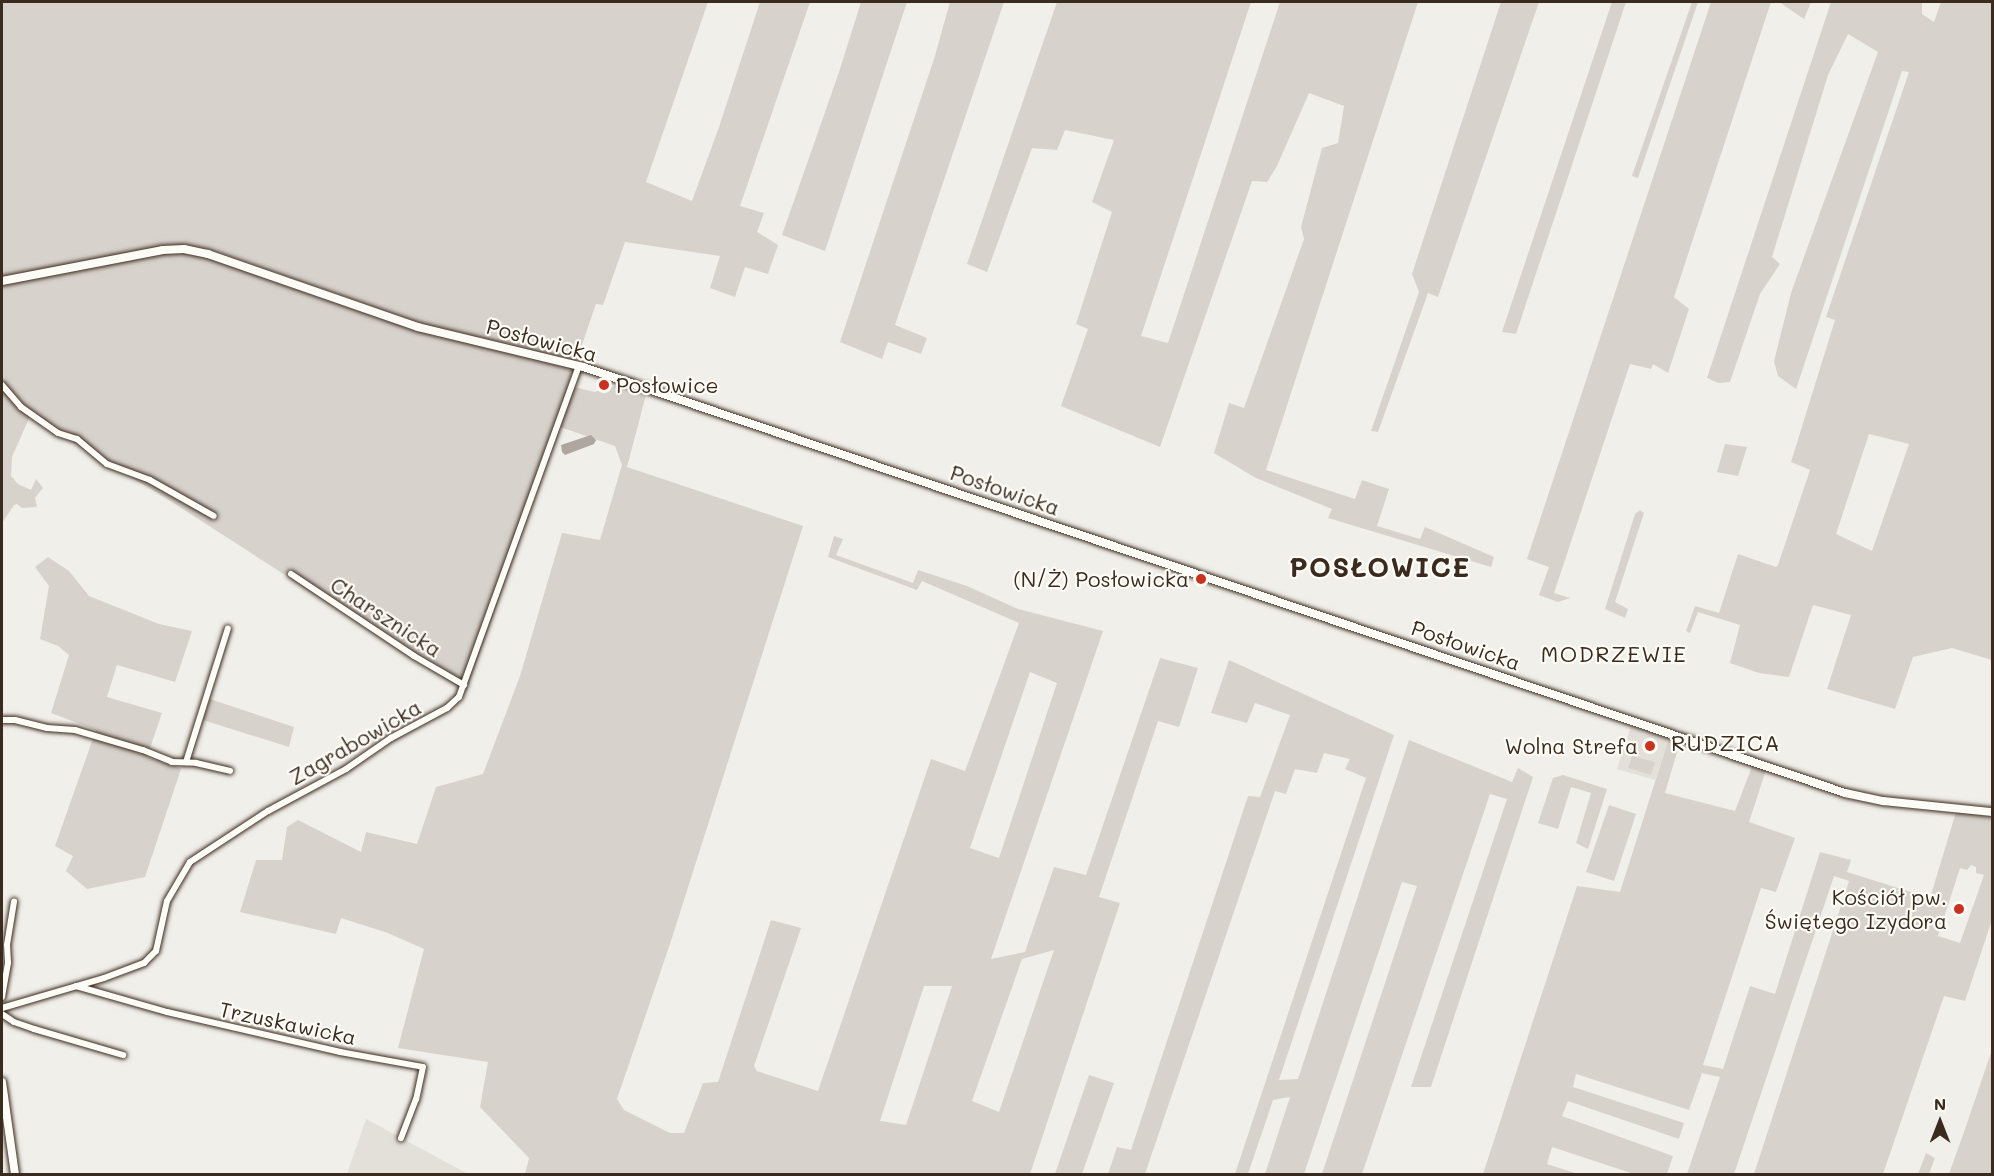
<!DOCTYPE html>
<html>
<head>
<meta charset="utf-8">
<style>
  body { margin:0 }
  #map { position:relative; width:1994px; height:1176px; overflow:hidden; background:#f1efea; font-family:Mali,sans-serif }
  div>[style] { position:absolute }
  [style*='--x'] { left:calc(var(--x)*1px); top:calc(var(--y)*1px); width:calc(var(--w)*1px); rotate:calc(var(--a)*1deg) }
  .built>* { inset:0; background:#e3e0da }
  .green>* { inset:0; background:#d7d2cc }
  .water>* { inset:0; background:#aea69f }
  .roads { filter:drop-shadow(0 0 2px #3b2a1e) drop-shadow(0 0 2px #3b2a1e) }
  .minor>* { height:6px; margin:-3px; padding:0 3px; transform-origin:3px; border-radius:3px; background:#fdfcf7 }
  .tertiary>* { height:8px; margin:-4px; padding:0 4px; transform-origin:4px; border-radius:4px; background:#fdfcf7 }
  .dots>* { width:16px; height:16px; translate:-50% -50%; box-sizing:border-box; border:3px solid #fdfcf7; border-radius:50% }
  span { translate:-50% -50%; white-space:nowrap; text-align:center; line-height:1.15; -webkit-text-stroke:4.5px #fdfcf7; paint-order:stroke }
  .street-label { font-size:21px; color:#3b2a1e }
  .poi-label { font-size:21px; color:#3b2a1e }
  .left { translate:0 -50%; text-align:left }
  .right { translate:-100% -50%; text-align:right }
  .neighbourhood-label { font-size:22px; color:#3b2a1e; letter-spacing:1.5px }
  .district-label { font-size:27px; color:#3b2a1e; font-weight:700; letter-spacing:1.5px }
  .frame { position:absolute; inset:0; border:3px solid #3b2a1e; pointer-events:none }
  .north { position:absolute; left:1910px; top:1092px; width:60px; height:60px; -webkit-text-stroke:4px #fdfcf7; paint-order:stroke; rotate:0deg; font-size:16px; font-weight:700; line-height:24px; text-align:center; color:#3b2a1e }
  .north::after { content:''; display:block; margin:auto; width:21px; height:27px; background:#3b2a1e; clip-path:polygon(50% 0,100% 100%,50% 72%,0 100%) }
</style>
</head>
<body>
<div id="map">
  <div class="built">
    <i style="clip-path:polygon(1631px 726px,1669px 738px,1655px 780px,1617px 769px)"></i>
    <i style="clip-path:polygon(366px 1119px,468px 1174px,347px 1174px)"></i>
  </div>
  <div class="green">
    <i style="clip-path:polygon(2px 2px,708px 2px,646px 182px,692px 201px,719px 127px,760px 2px,810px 2px,740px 206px,764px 213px,757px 232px,778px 245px,768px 274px,745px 267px,735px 297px,710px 288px,720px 256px,625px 242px,603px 305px,596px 304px,576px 362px,435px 328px,209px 249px,168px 245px,2px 277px)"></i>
    <i style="clip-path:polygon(861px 2px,907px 2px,825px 251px,782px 235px,839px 72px)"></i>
    <i style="clip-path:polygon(950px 2px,1004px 2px,895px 325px,927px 338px,921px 354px,888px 342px,882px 359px,840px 342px,934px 59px)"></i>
    <i style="clip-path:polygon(1057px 2px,1251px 2px,1141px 336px,1168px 343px,1280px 2px,1418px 2px,1266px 470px,1355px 499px,1362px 480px,1389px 489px,1377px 526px,1420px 539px,1425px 527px,1494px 557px,1491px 567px,1328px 518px,1332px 509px,1256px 478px,1214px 453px,1229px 403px,1244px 408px,1304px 239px,1301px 227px,1322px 148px,1338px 143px,1344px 106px,1309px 93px,1277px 166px,1267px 182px,1252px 181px,1160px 447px,1061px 406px,1088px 329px,1076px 324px,1112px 212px,1092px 202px,1114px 140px,1065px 130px,1057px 150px,1032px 148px,987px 272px,967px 264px)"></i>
    <i style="clip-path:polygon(1501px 2px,1539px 2px,1438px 297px,1428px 293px,1378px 432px,1371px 431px,1419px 292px,1412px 274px)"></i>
    <i style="clip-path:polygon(1612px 2px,1626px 2px,1516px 334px,1502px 332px)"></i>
    <i style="clip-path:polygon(1692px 2px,1698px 2px,1638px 178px,1632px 176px)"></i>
    <i style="clip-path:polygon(1711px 2px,1771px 2px,1674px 297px,1689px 309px,1668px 373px,1653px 364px,1651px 369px,1630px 364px,1554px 593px,1570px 598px,1558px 602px,1539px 595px,1549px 567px,1527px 559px)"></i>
    <i style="clip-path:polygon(1779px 2px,1811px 2px,1804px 19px)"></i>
    <i style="clip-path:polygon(evenodd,1831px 2px,1922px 2px,1922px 14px,1934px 22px,1941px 2px,1992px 2px,1992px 660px,1952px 648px,1913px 657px,1895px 709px,1827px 689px,1851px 615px,1813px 605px,1789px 677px,1759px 673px,1730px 663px,1740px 625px,1698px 612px,1690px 633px,1686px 631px,1695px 606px,1719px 613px,1738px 554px,1776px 567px,1778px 565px,1810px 470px,1791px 462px,1835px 320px,1826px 317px,1909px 72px,1902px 71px,1796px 389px,1778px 376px,1774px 361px,1791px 293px,1878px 52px,1848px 34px,1828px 75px,1772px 257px,1780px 264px,1760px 294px,1730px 382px,1718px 383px,1707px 378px,1831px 2px,1869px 434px,1909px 444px,1872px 551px,1836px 534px,1869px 434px)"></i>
    <i style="clip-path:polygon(evenodd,172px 252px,207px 257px,367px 313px,573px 367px,574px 387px,595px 392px,622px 384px,647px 391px,627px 467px,803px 526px,670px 944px,617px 1099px,624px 1110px,670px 1133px,684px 1133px,703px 1083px,718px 1082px,771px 920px,801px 928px,754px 1066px,757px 1071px,818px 1091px,931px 759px,965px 771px,1019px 623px,922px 581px,917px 590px,828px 557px,834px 536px,843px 539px,836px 555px,913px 583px,918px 570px,967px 586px,1018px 609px,1103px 631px,991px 959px,1025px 952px,1054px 867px,1086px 875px,1160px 658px,1198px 668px,1179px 727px,1158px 721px,1099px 897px,1120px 903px,1030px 1174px,525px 1174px,529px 1158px,480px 1107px,488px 1062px,398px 1048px,424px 949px,388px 933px,341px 918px,336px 934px,240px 912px,256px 860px,282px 860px,287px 827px,298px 820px,361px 852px,366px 832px,417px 844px,436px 787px,483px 774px,520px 676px,562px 533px,600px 540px,622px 465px,615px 446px,560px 427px,466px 692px,172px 502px,30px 416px,12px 457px,11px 476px,18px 484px,31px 490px,36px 479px,43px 488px,35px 498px,37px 507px,22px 508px,17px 504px,14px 505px,2px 523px,2px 284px,172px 252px,1030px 672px,1057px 683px,999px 858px,970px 848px,1030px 672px,172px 252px,1054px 950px,999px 1112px,972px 1101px,1022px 959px,1054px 950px,172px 252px,924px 986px,952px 986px,906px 1125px,880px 1121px,924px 986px)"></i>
    <i style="clip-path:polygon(1725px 444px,1747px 447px,1738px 476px,1717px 472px)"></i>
    <i style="clip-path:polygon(1640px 510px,1644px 513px,1615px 602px,1628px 609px,1625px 618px,1605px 609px,1635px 514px)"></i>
    <i style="clip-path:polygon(48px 557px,69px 571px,89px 596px,159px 624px,192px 631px,175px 682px,117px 665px,107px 697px,162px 713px,147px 757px,181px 769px,145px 877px,87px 889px,66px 871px,73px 856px,55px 846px,96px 730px,51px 713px,69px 655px,58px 646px,40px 639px,49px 586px,35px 567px)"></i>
    <i style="clip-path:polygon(1229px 660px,1394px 735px,1279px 1080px,1298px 1079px,1409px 740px,1512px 782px,1518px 768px,1533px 777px,1431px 1087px,1411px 1087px,1507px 799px,1490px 794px,1362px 1174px,1322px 1174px,1417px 886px,1402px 882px,1304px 1174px,1265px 1174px,1290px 1097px,1273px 1100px,1248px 1174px,1235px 1174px,1366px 778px,1345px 769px,1350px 759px,1324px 753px,1317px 773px,1295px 769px,1286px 794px,1275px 791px,1145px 1174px,1108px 1174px,1117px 1147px,1131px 1150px,1248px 796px,1260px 797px,1290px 715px,1255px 703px,1247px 723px,1211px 713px)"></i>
    <i style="clip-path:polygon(210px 699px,294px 727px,289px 747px,203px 720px)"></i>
    <i style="clip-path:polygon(evenodd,1669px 738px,1680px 742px,1665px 793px,1735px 811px,1753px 764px,1766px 770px,1749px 822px,1795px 838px,1776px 892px,1761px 888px,1703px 1065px,1723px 1069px,1750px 986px,1775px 994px,1820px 852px,1851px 860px,1847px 872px,1930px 898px,1956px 812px,1992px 817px,1992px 920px,1965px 1001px,1944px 996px,1883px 1174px,1754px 1174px,1849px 881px,1834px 876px,1734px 1174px,1687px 1174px,1720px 1077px,1702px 1073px,1689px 1110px,1576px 1074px,1573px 1087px,1684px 1123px,1679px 1139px,1568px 1101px,1562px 1116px,1673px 1156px,1667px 1174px,1634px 1174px,1552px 1147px,1547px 1164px,1578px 1174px,1483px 1174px,1577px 886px,1620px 892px,1669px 738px,1971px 865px,1976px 867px,1976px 873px,1984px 875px,1960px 943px,1938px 936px,1960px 868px,1967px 870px,1971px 865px)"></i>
    <i style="clip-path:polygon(1632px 756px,1655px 762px,1651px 775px,1628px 768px)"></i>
    <i style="clip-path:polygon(1563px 775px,1607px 789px,1588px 849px,1576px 843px,1591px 793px,1571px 787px,1558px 829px,1538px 823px,1553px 778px)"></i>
    <i style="clip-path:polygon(1609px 805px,1636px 814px,1614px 881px,1586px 872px)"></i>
    <i style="clip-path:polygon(1992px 1050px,1992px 1174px,1949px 1174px,1964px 1132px)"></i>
    <i style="clip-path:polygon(1089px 1075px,1114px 1083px,1082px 1174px,1055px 1174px)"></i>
    <i style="clip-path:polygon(1926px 1153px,1935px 1158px,1929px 1174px,1918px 1174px)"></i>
  </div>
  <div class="water">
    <i style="clip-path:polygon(591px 435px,596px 440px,594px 444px,565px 455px,562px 452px,561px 445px)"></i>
  </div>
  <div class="roads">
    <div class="minor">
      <i style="--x:2;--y:385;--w:29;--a:49"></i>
      <i style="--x:21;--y:407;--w:45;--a:35.1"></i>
      <i style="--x:58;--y:433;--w:20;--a:18"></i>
      <i style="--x:77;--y:439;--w:39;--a:40"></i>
      <i style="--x:107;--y:464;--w:46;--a:20.4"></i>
      <i style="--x:150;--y:480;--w:73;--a:29.4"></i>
      <i style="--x:291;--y:574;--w:148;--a:33.7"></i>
      <i style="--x:414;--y:656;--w:58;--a:30.1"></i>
      <i style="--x:2;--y:720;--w:13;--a:0"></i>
      <i style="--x:15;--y:720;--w:33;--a:14"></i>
      <i style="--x:47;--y:728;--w:28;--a:4"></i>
      <i style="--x:75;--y:730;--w:71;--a:16.4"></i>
      <i style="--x:143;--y:750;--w:31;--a:22"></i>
      <i style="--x:172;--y:762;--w:24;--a:2"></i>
      <i style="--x:196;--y:763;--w:35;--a:13"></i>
      <i style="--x:186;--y:762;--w:140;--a:-72.6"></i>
      <i style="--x:76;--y:986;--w:95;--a:15.9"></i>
      <i style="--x:167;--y:1012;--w:178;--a:13"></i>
      <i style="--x:340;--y:1052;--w:84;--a:10.2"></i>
      <i style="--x:423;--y:1067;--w:33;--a:102"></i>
      <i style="--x:416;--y:1099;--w:42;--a:111"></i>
      <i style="--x:2;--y:997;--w:35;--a:-80"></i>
      <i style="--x:8;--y:963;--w:18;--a:-93"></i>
      <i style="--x:7;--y:945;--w:44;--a:-80.8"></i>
      <i style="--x:2;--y:1008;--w:106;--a:-16.4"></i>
      <i style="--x:104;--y:978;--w:43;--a:-20.6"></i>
      <i style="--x:144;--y:963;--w:17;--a:-45"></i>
      <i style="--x:156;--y:951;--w:51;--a:-77.6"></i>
      <i style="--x:167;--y:901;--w:45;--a:-59.5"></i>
      <i style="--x:190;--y:862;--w:93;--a:-33.2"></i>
      <i style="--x:268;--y:811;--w:89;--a:-28.3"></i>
      <i style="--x:346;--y:769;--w:55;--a:-34.6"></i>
      <i style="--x:391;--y:738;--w:64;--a:-28.2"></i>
      <i style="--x:447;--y:708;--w:16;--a:-43"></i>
      <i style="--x:459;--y:697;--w:352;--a:-70.1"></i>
      <i style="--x:2;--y:1014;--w:14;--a:34"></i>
      <i style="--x:14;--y:1022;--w:21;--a:19"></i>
      <i style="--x:34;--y:1029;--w:93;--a:16.3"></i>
    </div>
    <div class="tertiary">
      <i style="--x:2;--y:281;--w:164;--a:-10.9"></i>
      <i style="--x:163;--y:250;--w:21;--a:-3"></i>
      <i style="--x:184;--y:249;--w:25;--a:12"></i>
      <i style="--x:208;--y:254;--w:222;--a:19.2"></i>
      <i style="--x:418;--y:327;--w:170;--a:13.6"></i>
      <i style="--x:583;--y:367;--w:1332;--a:18.65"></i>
      <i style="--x:1845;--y:793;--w:39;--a:12"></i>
      <i style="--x:1883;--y:801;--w:110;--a:5.8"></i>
      <i style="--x:2;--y:1082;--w:93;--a:82"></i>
    </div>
  </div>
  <div class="dots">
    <i style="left:604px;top:385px;background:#c8321e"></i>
    <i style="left:1201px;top:579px;background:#c8321e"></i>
    <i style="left:1650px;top:746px;background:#c8321e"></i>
    <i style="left:1959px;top:909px;background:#c8321e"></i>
  </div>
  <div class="street-label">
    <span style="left:542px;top:340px;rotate:15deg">Posłowicka</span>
    <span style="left:1005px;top:490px;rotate:19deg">Posłowicka</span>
    <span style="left:386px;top:617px;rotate:33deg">Charsznicka</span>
    <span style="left:1466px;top:645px;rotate:19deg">Posłowicka</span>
    <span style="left:355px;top:742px;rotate:-30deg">Zagrabowicka</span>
    <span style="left:288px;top:1023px;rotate:12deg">Trzuskawicka</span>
  </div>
  <div class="poi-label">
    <span class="left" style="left:616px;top:385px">Posłowice</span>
    <span class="right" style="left:1189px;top:579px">(N/Ż) Posłowicka</span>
    <span class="right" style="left:1638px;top:746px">Wolna Strefa</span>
    <span class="right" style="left:1947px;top:909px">Kościół pw.<br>Świętego Izydora</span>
  </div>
  <div class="neighbourhood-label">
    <span style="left:1614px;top:654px">MODRZEWIE</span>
    <span style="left:1726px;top:743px">RUDZICA</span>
  </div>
  <div class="district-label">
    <span style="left:1380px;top:567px">POSŁOWICE</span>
  </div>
  <div class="frame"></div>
  <div class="north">N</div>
</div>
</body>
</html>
